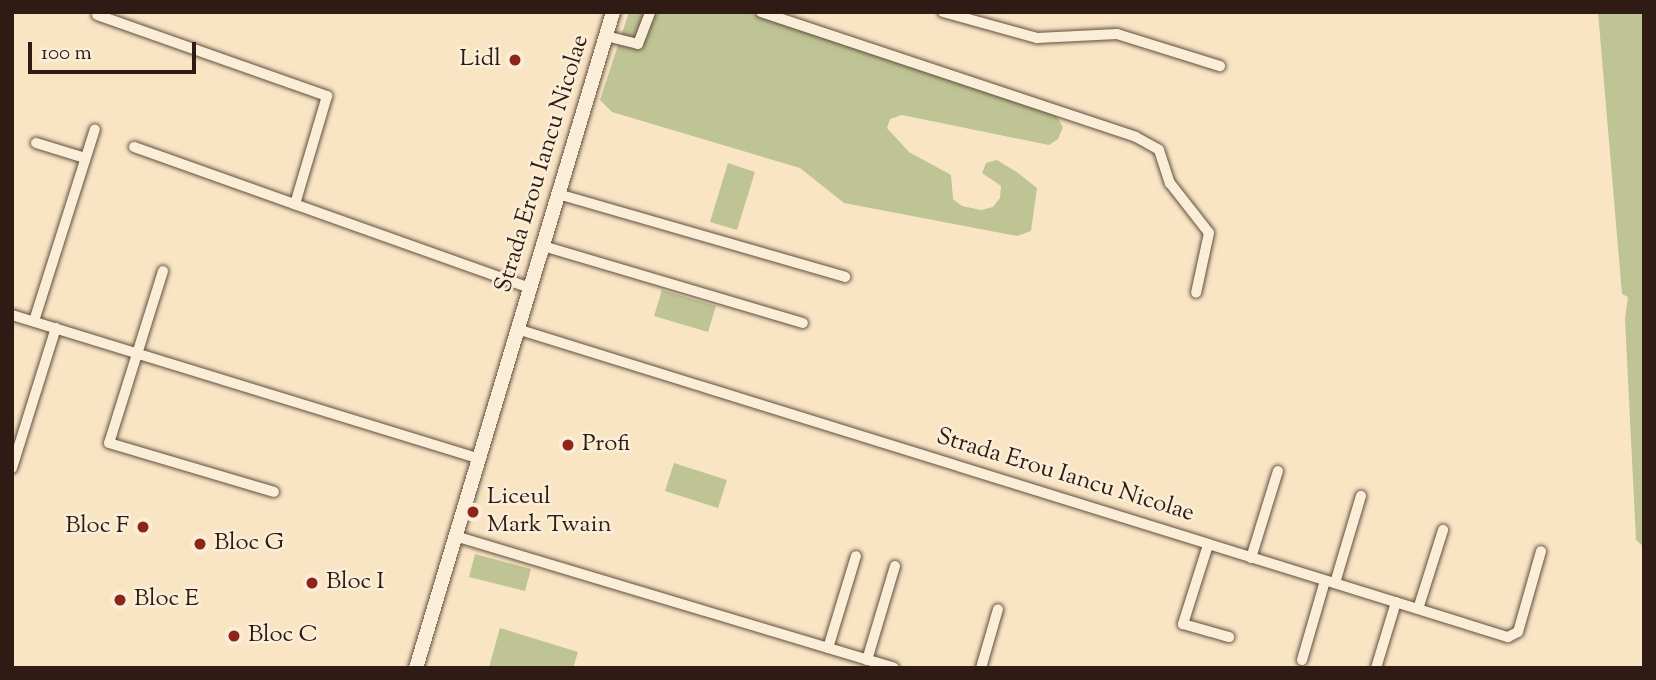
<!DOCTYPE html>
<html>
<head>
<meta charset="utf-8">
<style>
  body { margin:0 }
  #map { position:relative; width:1656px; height:680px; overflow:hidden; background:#f9e5c4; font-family:"Sorts Mill Goudy",serif }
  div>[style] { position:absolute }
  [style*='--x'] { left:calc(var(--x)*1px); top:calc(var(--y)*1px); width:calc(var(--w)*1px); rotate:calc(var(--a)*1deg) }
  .green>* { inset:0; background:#bec494 }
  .roads { filter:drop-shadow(0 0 2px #624e3f) drop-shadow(0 0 2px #624e3f) }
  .street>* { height:10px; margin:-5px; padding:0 5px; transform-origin:5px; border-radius:5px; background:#fbeed9 }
  .secondary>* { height:14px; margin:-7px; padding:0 7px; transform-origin:7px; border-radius:7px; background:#fbeed9 }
  .dots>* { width:19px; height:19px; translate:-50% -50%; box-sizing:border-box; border:4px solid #fbeed9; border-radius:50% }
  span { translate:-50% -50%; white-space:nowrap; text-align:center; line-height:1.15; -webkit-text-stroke:5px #fbeed9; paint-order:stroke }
  .poi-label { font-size:24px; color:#2f1b13 }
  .right { translate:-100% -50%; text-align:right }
  .left { translate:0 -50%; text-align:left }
  .street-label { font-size:24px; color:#2f1b13 }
  .frame { position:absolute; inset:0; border:14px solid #2f1b13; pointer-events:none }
  .scale { position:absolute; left:28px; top:42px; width:168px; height:32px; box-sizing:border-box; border:4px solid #2f1b13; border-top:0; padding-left:9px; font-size:21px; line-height:24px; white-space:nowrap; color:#2f1b13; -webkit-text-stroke:5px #fbeed9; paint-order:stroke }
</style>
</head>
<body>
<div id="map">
  <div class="green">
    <i style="clip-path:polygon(629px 12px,747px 12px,1055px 114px,1063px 127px,1058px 139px,1049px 145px,902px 115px,890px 119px,887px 128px,909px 152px,951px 175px,953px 199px,962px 206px,981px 210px,993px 207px,1000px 198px,1001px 186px,982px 173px,986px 163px,997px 160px,1018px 173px,1037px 188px,1031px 231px,1017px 236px,844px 203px,800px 168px,612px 112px,600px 100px)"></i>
    <i style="clip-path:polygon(1598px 12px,1644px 12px,1644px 547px,1636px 540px,1625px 319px,1628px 297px,1622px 294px)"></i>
    <i style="clip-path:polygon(728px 163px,755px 172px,737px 230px,710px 222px)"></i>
    <i style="clip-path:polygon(662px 290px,716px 306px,708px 332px,654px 316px)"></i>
    <i style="clip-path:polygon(674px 463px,727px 480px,718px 508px,665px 491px)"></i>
    <i style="clip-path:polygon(475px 554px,531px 569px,525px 591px,469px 577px)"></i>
    <i style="clip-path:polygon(500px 628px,578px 652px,573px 668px,489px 667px)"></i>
  </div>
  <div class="roads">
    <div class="street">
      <i style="--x:761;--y:12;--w:395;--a:18.4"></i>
      <i style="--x:1136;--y:137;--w:26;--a:29"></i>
      <i style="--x:1159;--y:150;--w:35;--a:72"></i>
      <i style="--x:1170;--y:183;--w:63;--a:52"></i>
      <i style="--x:1209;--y:233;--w:61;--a:102.2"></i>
      <i style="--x:943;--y:12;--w:98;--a:15.5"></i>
      <i style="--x:1037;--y:38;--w:80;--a:-2.9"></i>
      <i style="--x:1117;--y:34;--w:108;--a:17.3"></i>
      <i style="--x:97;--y:15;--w:244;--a:19.4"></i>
      <i style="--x:327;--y:96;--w:113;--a:106.5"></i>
      <i style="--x:606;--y:36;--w:33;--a:14"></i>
      <i style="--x:638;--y:44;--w:34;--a:-69"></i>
      <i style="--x:36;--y:143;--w:51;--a:17"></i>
      <i style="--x:134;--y:147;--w:419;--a:19.6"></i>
      <i style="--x:558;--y:194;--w:299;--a:16.1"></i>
      <i style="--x:543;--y:246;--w:271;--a:16.5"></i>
      <i style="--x:163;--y:271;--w:180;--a:107.4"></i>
      <i style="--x:109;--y:443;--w:172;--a:16.5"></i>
      <i style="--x:12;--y:315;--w:489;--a:17.1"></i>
      <i style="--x:34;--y:321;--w:201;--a:-72.4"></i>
      <i style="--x:517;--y:329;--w:1038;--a:17.27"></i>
      <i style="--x:1508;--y:637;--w:11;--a:-27"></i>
      <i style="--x:1518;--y:632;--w:84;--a:-74.1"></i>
      <i style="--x:12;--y:468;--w:147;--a:-72.6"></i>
      <i style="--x:455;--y:536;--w:458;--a:16.7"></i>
      <i style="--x:1208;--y:545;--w:83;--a:107.6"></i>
      <i style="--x:1183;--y:624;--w:48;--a:15.8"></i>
      <i style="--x:1251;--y:558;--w:91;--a:-72.8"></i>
      <i style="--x:1335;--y:583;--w:91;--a:-73.4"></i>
      <i style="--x:1418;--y:609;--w:83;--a:-72.4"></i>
      <i style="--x:828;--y:648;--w:96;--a:-73.1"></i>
      <i style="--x:867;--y:660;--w:98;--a:-73.4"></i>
      <i style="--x:1302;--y:660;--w:82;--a:-73.8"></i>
      <i style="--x:981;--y:668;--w:61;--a:-73.9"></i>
      <i style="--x:1376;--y:668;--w:69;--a:-73.1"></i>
    </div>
    <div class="secondary">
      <i style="--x:416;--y:668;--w:685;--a:-73.28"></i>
    </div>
  </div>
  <div class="dots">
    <i style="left:515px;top:60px;background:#8f2418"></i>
    <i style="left:568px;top:445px;background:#8f2418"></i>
    <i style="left:473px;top:512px;background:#8f2418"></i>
    <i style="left:143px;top:527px;background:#8f2418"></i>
    <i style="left:200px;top:544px;background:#8f2418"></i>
    <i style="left:312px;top:583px;background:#8f2418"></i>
    <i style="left:120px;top:600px;background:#8f2418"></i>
    <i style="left:234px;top:636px;background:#8f2418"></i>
  </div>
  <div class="poi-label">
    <span class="right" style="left:501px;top:60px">Lidl</span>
    <span class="left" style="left:582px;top:445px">Profi</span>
    <span class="left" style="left:487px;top:512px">Liceul<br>Mark Twain</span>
    <span class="right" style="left:129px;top:527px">Bloc F</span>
    <span class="left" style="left:214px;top:544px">Bloc G</span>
    <span class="left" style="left:326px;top:583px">Bloc I</span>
    <span class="left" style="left:134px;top:600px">Bloc E</span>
    <span class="left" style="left:248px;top:636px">Bloc C</span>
  </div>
  <div class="street-label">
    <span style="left:543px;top:164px;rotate:-73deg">Strada Erou Iancu Nicolae</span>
    <span style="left:1065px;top:476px;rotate:17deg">Strada Erou Iancu Nicolae</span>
  </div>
  <div class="frame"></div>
  <div class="scale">100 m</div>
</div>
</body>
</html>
